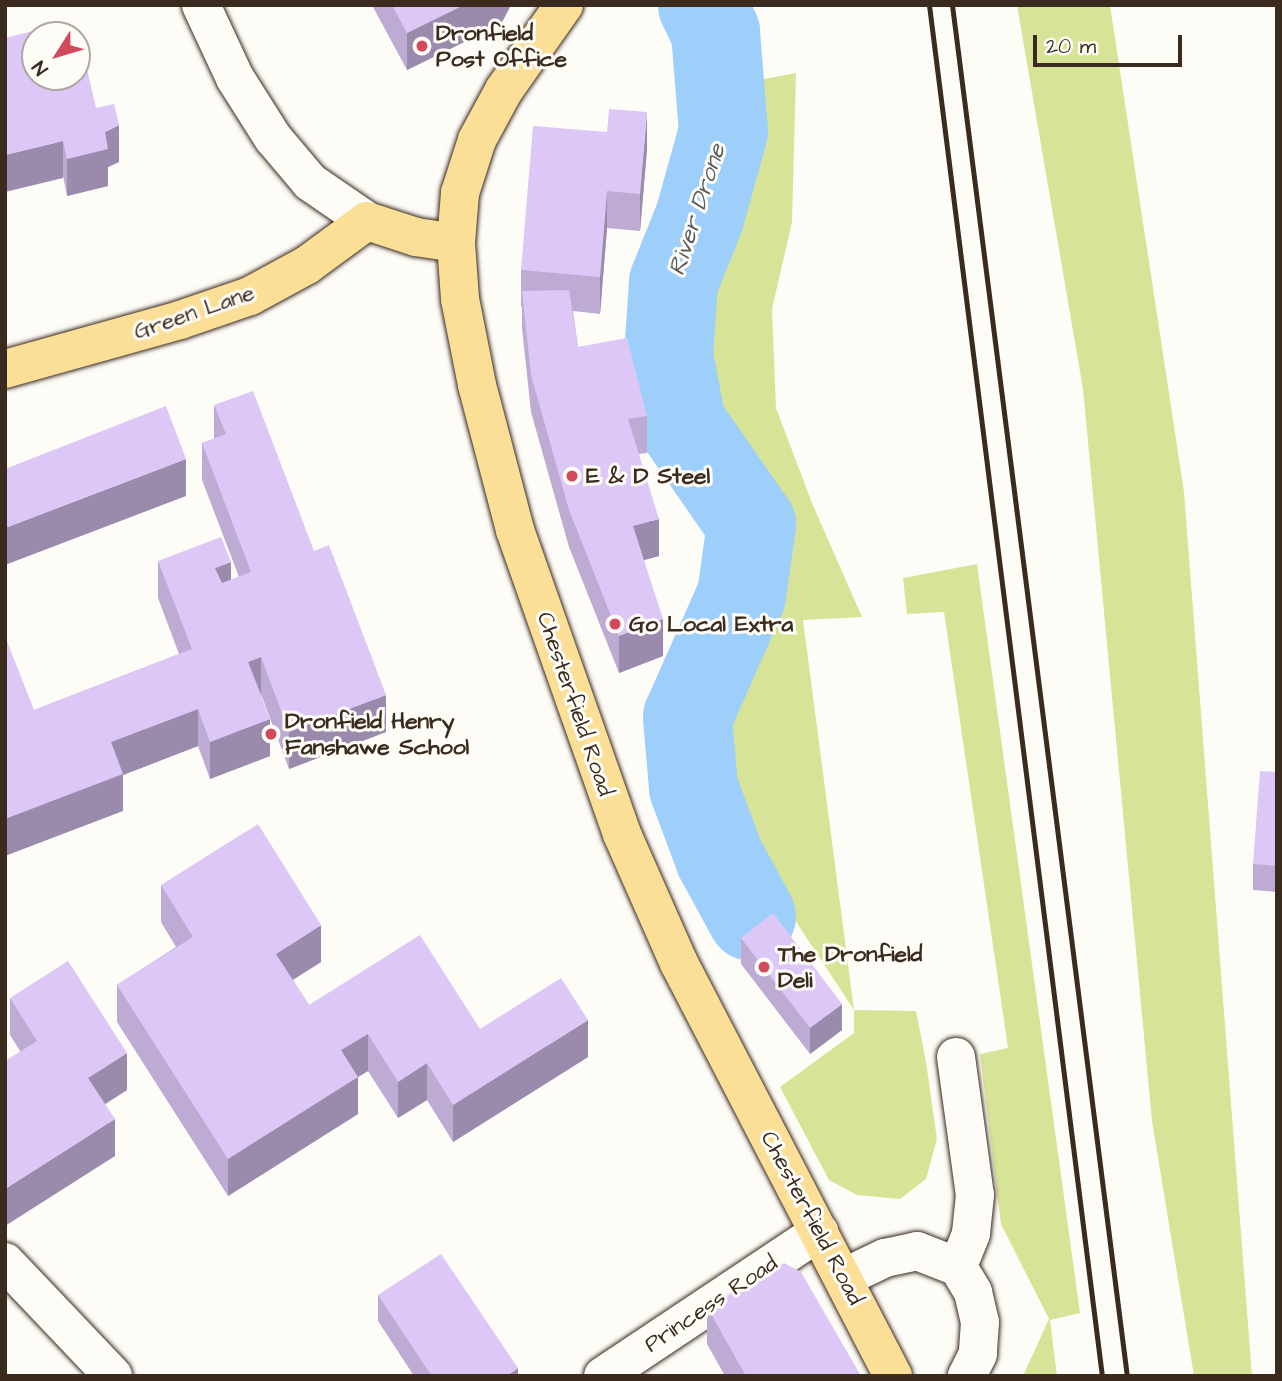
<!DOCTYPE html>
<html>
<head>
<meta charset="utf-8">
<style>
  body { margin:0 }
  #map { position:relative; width:1282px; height:1381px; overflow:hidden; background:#fdfcf7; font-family:"Architects Daughter",sans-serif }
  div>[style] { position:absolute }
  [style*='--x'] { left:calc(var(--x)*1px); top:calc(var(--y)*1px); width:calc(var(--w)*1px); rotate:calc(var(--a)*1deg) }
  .green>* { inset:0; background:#d7e497 }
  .river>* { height:89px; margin:-44.5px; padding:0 44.5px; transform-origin:44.5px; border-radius:44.5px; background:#9ecffb }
  .roads { filter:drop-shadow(0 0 2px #3b2a1e) drop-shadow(0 0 2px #3b2a1e) }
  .minor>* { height:38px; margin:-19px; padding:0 19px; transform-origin:19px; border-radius:19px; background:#fdfcf7 }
  .major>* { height:38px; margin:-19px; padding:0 19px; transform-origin:19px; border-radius:19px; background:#fbdf96 }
  .rail>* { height:5px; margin:-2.5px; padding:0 2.5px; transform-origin:2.5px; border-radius:2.5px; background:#3b2a1e }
  .wall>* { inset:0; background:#bdabd4 }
  .shaded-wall>* { inset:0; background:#9a8bad }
  .building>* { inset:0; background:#dcc7f7 }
  .dots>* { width:19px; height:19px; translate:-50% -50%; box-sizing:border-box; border:4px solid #fdfcf7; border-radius:50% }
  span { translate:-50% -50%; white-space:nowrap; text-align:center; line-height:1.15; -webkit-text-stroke:6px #fdfcf7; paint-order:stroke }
  .poi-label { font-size:23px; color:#3b2a1e; font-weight:700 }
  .left { translate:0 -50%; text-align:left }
  .street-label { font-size:23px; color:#3b2a1e }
  .water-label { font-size:24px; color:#595c60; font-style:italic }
  .frame { position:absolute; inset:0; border:7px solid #3b2a1e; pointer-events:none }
  .north { position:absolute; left:21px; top:21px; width:70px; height:70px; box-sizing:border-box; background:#fdfcf7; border:2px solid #afa8a0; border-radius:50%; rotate:233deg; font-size:19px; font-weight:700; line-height:28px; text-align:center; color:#3b2a1e }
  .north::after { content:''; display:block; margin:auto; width:24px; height:32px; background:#d1495b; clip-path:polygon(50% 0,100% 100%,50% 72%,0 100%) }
  .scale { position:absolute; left:1033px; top:35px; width:149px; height:32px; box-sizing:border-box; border:4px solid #3b2a1e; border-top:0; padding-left:9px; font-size:21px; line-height:24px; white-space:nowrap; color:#3b2a1e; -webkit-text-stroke:5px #fdfcf7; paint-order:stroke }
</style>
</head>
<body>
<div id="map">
  <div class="green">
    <i style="clip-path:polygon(1017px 5px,1110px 5px,1184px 492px,1252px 1376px,1194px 1376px,1152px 1121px,1083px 389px)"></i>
    <i style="clip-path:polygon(796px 73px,792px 222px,772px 309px,776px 408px,812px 503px,862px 617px,803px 620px,854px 1010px,916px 1011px,926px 1062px,937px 1139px,926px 1179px,900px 1199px,857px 1195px,829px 1180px,780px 1087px,854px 1033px,854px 1010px,783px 902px,751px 916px,719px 857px,693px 787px,687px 717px,741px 595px,751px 524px,681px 423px,668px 355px,673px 282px,699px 217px,686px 94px)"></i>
    <i style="clip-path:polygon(977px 564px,1080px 1313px,1050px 1320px,1057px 1376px,1023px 1376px,1049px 1319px,1001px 1224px,980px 1054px,1008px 1048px,944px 612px,907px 614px,903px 578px)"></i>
  </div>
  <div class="river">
    <i style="--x:702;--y:5;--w:30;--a:64"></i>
    <i style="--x:715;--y:32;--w:99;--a:85.4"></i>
    <i style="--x:723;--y:131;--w:89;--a:105.6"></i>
    <i style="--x:699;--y:217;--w:70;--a:111.8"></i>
    <i style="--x:673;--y:282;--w:73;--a:93.9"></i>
    <i style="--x:668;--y:355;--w:69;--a:79.2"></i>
    <i style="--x:681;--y:423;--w:123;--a:55.3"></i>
    <i style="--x:751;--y:524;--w:72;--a:98"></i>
    <i style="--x:741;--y:595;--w:133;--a:113.9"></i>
    <i style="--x:687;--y:717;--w:70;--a:85.1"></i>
    <i style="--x:693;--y:787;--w:75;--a:69.6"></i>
    <i style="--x:719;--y:857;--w:67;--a:61.5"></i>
  </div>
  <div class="roads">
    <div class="minor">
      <i style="--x:201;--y:5;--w:81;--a:65"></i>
      <i style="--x:235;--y:78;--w:71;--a:57.7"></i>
      <i style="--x:273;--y:138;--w:57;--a:49.9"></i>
      <i style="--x:310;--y:182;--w:69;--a:34.4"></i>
      <i style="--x:956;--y:1057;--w:139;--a:82.2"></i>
      <i style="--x:975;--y:1195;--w:39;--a:96"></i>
      <i style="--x:971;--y:1234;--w:35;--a:112"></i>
      <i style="--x:5;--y:1262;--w:157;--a:46.5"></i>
      <i style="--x:843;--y:1278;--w:47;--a:-25.5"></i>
      <i style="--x:885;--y:1258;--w:33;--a:-12"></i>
      <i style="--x:917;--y:1251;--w:44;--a:21.3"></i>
      <i style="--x:958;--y:1267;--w:29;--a:59"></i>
      <i style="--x:973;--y:1292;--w:31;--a:77"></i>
      <i style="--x:980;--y:1322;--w:32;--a:94"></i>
      <i style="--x:978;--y:1354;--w:25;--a:117"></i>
      <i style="--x:603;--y:1376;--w:260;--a:-33.7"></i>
    </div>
    <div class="major">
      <i style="--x:564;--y:5;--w:104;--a:125.2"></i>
      <i style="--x:504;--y:90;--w:57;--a:118.4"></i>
      <i style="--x:477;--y:140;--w:56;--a:107.8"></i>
      <i style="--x:460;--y:193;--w:50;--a:94.6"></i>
      <i style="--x:456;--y:243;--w:56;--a:85.9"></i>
      <i style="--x:460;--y:299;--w:88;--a:78.8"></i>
      <i style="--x:477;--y:385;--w:150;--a:75.3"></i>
      <i style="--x:515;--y:530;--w:322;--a:70.6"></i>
      <i style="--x:622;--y:834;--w:141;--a:66.2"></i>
      <i style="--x:679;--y:963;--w:465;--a:62.6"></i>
      <i style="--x:5;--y:369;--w:182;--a:-15.6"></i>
      <i style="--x:180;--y:320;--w:74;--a:-18.9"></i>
      <i style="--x:250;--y:296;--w:65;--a:-28.5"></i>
      <i style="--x:307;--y:265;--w:74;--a:-36.3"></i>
      <i style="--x:367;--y:221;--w:52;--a:18.1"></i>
      <i style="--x:416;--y:237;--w:40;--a:8.5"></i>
    </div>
  </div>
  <div class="rail">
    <i style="--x:929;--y:5;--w:1382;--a:82.81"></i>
    <i style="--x:952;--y:5;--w:1382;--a:82.73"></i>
  </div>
  <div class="wall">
    <i style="clip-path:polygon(373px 5px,511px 5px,501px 24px,407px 70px,373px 7px)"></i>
    <i style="clip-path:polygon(35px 35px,96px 108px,119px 162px,108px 167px,108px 186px,67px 196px)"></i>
    <i style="clip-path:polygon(647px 149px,640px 231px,607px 228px,600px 314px,573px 311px,578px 347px,647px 416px,647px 453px,639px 454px,659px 556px,644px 560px,663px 656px,619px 673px,569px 547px,531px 412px,522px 328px,522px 307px,521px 307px,521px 270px)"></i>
    <i style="clip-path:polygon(214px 405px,314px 551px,386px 732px,289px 769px,261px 694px,270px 756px,210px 779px,198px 746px,123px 775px,123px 811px,34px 710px,179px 654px,158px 598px,158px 561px,231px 580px,239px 577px,202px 480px,202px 443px,214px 439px)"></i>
    <i style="clip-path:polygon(1277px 772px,1277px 892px,1253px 890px,1253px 864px)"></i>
    <i style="clip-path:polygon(161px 885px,321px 962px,293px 980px,309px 1005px,480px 1029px,588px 1057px,453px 1142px,427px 1100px,398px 1118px,368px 1071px,358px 1077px,358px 1114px,228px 1196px,117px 1022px,117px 985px,176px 947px,161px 922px)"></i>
    <i style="clip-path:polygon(741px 938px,842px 1030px,810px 1054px,741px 964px)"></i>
    <i style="clip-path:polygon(10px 998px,127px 1090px,105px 1104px,115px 1156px,20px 1051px,10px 1035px)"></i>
    <i style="clip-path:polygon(378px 1295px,518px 1376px,414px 1376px,378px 1321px)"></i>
    <i style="clip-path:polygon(707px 1307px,861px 1376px,725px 1376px,707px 1344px)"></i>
  </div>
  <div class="shaded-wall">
    <i style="clip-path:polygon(464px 5px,511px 5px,501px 24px,407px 70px,407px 33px)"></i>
    <i style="clip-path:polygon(647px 112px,647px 149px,640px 231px,640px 194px)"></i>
    <i style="clip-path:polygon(119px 125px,119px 162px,108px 167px,108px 186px,67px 196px,67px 159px,105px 132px)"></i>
    <i style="clip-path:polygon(63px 141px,63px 178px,5px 192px,5px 155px)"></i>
    <i style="clip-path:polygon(607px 191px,607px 228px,600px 314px,600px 277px)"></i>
    <i style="clip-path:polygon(186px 459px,186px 496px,5px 565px,5px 528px)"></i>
    <i style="clip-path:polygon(659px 519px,659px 556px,633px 563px,633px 526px)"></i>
    <i style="clip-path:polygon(231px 562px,231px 599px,215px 605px,215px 568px)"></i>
    <i style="clip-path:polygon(663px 619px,663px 656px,619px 673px,619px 636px)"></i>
    <i style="clip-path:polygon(261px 657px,261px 694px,248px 662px)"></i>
    <i style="clip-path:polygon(386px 695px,386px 732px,289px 769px,289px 732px)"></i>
    <i style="clip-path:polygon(198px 709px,198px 746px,123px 775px,123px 811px,5px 856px,5px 819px,111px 742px)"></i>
    <i style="clip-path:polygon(270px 719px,270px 756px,210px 779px,210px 742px)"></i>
    <i style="clip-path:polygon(321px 925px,321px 962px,276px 990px,276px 954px)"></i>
    <i style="clip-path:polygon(842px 1004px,842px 1030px,810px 1054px,810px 1028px)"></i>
    <i style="clip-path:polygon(588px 1020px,588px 1057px,453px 1142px,453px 1105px)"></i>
    <i style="clip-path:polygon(368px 1034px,368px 1071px,358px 1077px,358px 1114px,228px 1196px,228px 1159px,341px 1050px)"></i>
    <i style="clip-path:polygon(127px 1053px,127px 1090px,88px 1115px,88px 1078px)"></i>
    <i style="clip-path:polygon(427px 1063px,427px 1100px,398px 1118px,398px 1082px)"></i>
    <i style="clip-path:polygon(115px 1119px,115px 1156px,5px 1226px,5px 1189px)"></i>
    <i style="clip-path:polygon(518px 1368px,518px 1376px,507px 1376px)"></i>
  </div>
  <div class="building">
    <i style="clip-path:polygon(392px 5px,464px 5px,407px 33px)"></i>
    <i style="clip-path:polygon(49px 27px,48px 35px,35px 35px,35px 77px,77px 77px,77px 35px,76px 35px,79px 34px,96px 108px,114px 104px,119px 125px,105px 132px,108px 149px,67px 159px,63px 141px,5px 155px,5px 38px)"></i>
    <i style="clip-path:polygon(609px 109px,647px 112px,640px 194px,607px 191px,600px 277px,521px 270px,533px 126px,607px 132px)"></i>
    <i style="clip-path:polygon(569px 290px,578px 347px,627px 338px,647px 416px,628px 419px,659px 519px,633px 526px,663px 619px,619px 636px,569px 510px,531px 375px,522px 291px)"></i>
    <i style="clip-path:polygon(253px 391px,314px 551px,329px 545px,386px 695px,289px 732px,261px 657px,248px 662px,270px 719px,210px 742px,198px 709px,111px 742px,123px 774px,5px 819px,5px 636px,34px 710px,192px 649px,158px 561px,221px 537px,231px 562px,215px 568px,222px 583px,251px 572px,202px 443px,226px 434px,214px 405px)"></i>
    <i style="clip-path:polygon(166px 406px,186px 459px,5px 528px,5px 469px)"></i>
    <i style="clip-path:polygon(1260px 771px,1277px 772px,1277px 866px,1253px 864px)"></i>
    <i style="clip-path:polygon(258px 824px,321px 925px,276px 954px,309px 1005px,420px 935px,480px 1029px,561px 978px,588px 1020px,453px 1105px,427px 1063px,398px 1082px,368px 1034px,341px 1050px,358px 1077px,228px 1159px,117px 985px,193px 937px,161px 885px)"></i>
    <i style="clip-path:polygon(773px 913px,842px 1004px,810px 1028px,741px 938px)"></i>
    <i style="clip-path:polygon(68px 961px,127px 1053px,88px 1078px,115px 1119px,5px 1189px,5px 1061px,37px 1041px,10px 998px)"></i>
    <i style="clip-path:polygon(441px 1254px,518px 1368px,507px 1376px,430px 1376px,431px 1375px,378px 1295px)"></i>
    <i style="clip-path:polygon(784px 1263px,801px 1272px,861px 1376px,746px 1376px,707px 1307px)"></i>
  </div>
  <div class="dots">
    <i style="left:422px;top:46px;background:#d1495b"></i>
    <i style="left:572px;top:476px;background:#d1495b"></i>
    <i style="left:615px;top:624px;background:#d1495b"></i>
    <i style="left:271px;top:734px;background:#d1495b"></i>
    <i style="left:764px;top:967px;background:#d1495b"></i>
  </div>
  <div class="poi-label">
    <span class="left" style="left:436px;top:46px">Dronfield<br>Post Office</span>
    <span class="left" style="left:586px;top:476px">E &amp; D Steel</span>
    <span class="left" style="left:629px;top:624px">Go Local Extra</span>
    <span class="left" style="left:285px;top:734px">Dronfield Henry<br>Fanshawe School</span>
    <span class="left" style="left:778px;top:967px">The Dronfield<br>Deli</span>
  </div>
  <div class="street-label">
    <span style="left:194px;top:312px;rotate:-19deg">Green Lane</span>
    <span style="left:575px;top:704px;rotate:71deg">Chesterfield Road</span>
    <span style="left:812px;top:1218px;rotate:62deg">Chesterfield Road</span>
    <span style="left:711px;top:1304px;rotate:-34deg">Princess Road</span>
  </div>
  <div class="water-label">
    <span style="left:698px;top:210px;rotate:-72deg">River Drone</span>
  </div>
  <div class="frame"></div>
  <div class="north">N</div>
  <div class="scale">20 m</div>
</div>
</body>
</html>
